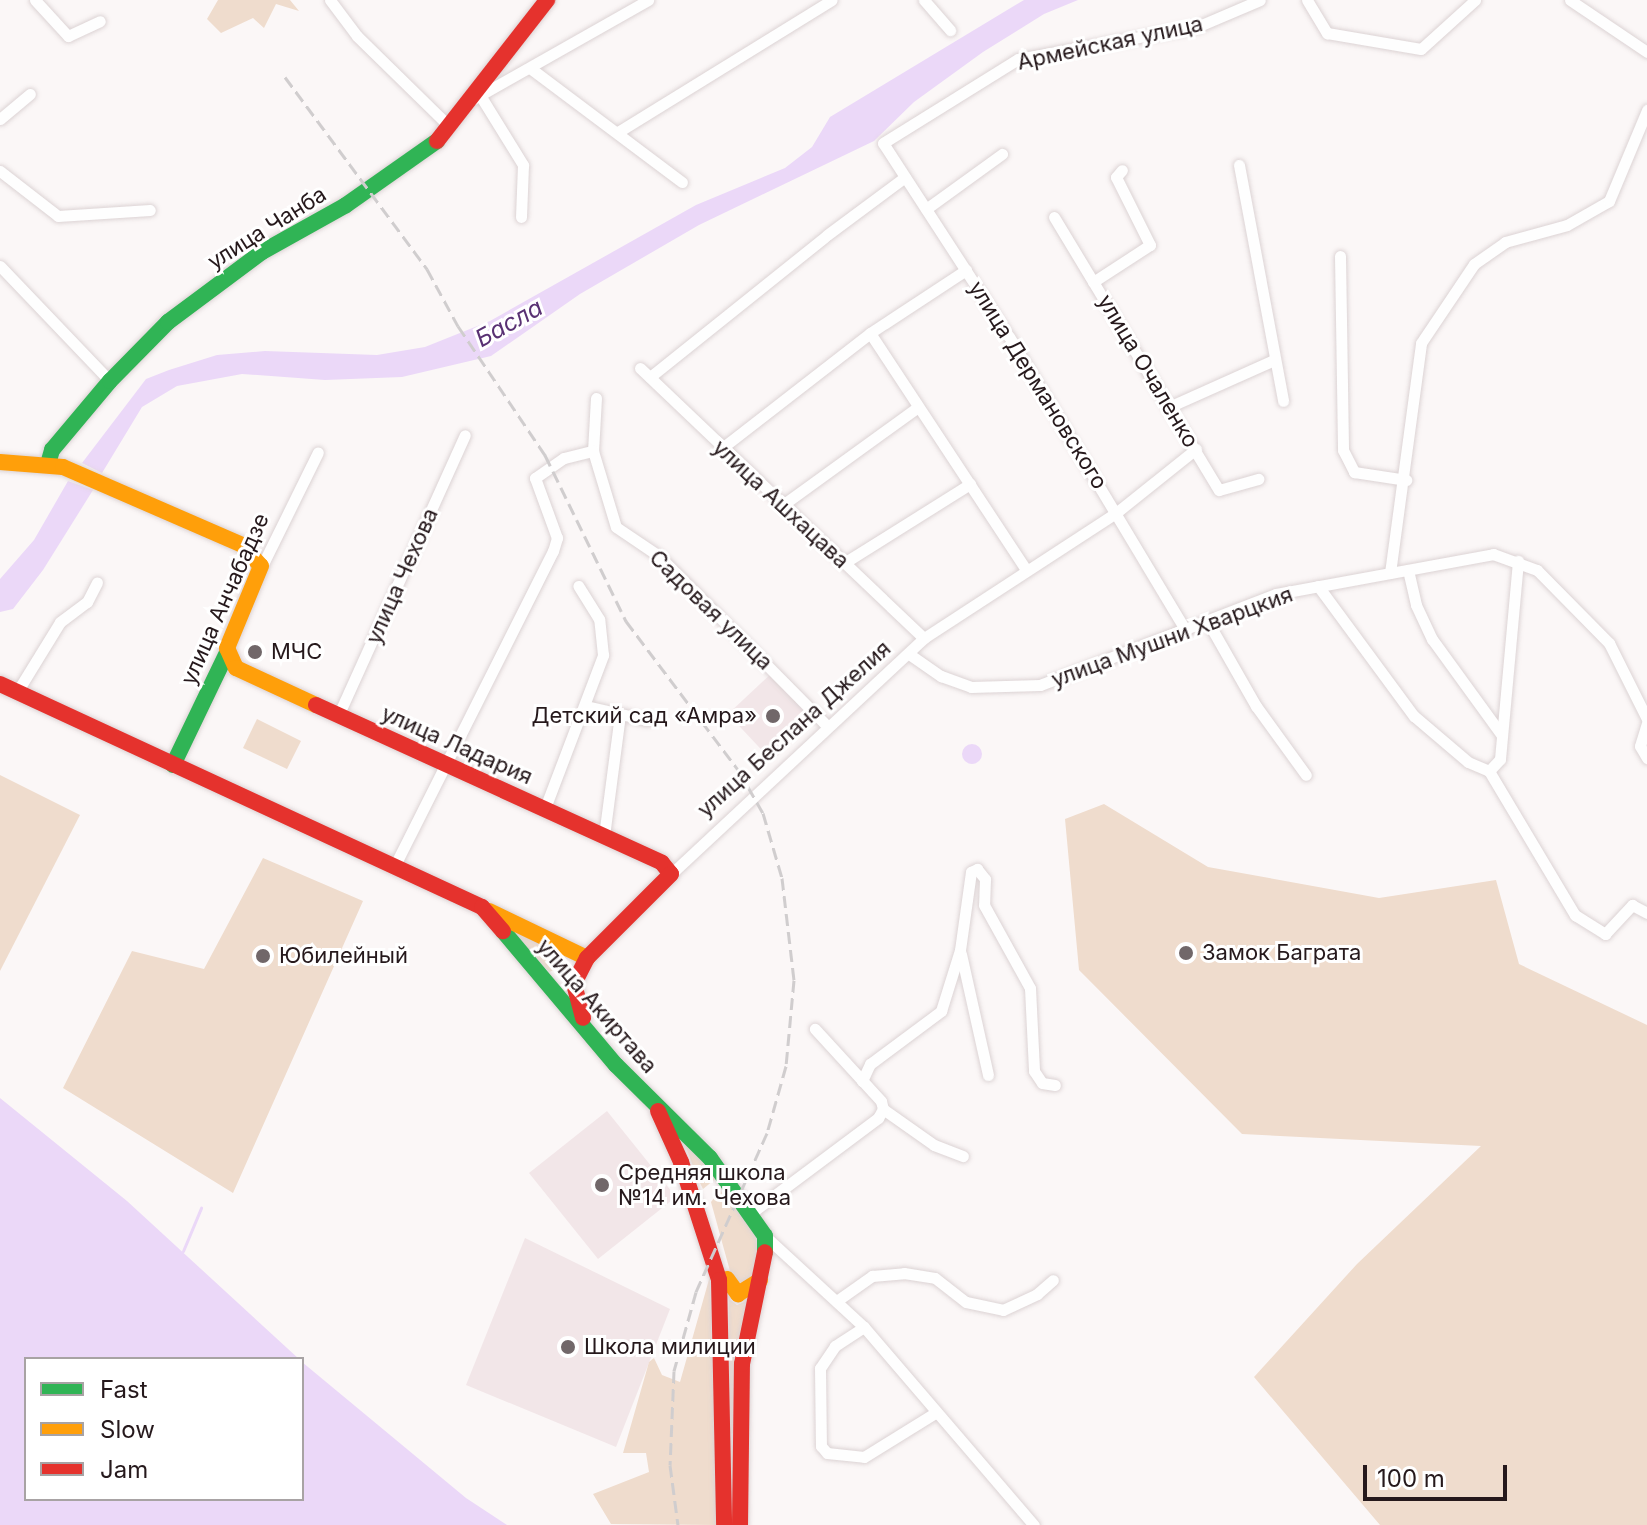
<!DOCTYPE html>
<html>
<head>
<meta charset="utf-8">
<style>
  body { margin:0 }
  #map { position:relative; width:1647px; height:1525px; overflow:hidden; background:#fbf7f7; font-family:Inter,sans-serif }
  div>[style] { position:absolute }
  [style*='--x'] { left:calc(var(--x)*1px); top:calc(var(--y)*1px); width:calc(var(--w)*1px); rotate:calc(var(--a)*1deg) }
  .built>* { inset:0; background:#f2e6e8 }
  .green>* { inset:0; background:#efdccd }
  .water>* { inset:0; background:#ebd8f8 }
  .round { border-radius:50% }
  .stream>* { height:3px; margin:-1.5px; padding:0 1.5px; transform-origin:1.5px; border-radius:1.5px; background:#ebd8f8 }
  .roads { filter:drop-shadow(0 0 2px #dcd3d4) drop-shadow(0 0 2px #dcd3d4) }
  .street>* { height:11px; margin:-5.5px; padding:0 5.5px; transform-origin:5.5px; border-radius:5.5px; background:#fefefe }
  .fast>* { height:16px; margin:-8px; padding:0 8px; transform-origin:8px; border-radius:8px; background:#30b455 }
  .slow>* { height:16px; margin:-8px; padding:0 8px; transform-origin:8px; border-radius:8px; background:#ff9f0a }
  .jam>* { height:16px; margin:-8px; padding:0 8px; transform-origin:8px; border-radius:8px; background:#e5322d }
  .rail>* { height:3px; margin-top:-1.5px; transform-origin:0; background:repeating-linear-gradient(90deg,#d0cdce 0 12px,transparent 0 18px) }
  .dots>* { width:22px; height:22px; translate:-50% -50%; box-sizing:border-box; border:4px solid #fff; border-radius:50% }
  span { translate:-50% -50%; white-space:nowrap; text-align:center; line-height:1.15; -webkit-text-stroke:6px #fff; paint-order:stroke }
  .street-label { font-size:22px; color:#26191c }
  .poi-label { font-size:22px; color:#26191c }
  .left { translate:0 -50%; text-align:left }
  .right { translate:-100% -50%; text-align:right }
  .water-label { font-size:24px; color:#593173; font-style:italic }
  .legend { position:absolute; left:24px; top:1357px; width:280px; height:144px; box-sizing:border-box; background:#fff; border:2px solid #a8a3a4; margin:0; padding:10px 14px; list-style:none; font-size:24px; color:#26191c }
  .legend li { display:flex; align-items:center; gap:16px; height:40px }
  .legend b { width:40px; border:2px solid #a8a3a4 }
  .scale { position:absolute; left:1363px; top:1465px; width:144px; height:36px; box-sizing:border-box; border:4px solid #26191c; border-top:0; padding-left:10px; font-size:24px; line-height:28px; white-space:nowrap; color:#26191c; -webkit-text-stroke:6px #fff; paint-order:stroke }
</style>
</head>
<body>
<div id="map">
  <div class="built">
    <i style="clip-path:polygon(774px 671px,819px 718px,772px 761px,728px 714px)"></i>
    <i style="clip-path:polygon(607px 1111px,676px 1197px,598px 1259px,529px 1173px)"></i>
    <i style="clip-path:polygon(525px 1238px,670px 1309px,616px 1447px,466px 1385px)"></i>
  </div>
  <div class="green">
    <i style="clip-path:polygon(218px 0,290px 0,299px 11px,276px 4px,264px 28px,253px 18px,221px 33px,207px 19px)"></i>
    <i style="clip-path:polygon(257px 719px,301px 741px,287px 769px,243px 748px)"></i>
    <i style="clip-path:polygon(0 775px,80px 815px,0 971px)"></i>
    <i style="clip-path:polygon(1104px 804px,1208px 867px,1379px 898px,1496px 880px,1519px 964px,1647px 1025px,1647px 1525px,1380px 1525px,1254px 1377px,1357px 1264px,1481px 1146px,1242px 1134px,1079px 970px,1065px 819px)"></i>
    <i style="clip-path:polygon(263px 858px,363px 901px,233px 1193px,63px 1088px,132px 951px,204px 969px)"></i>
    <i style="clip-path:polygon(503px 922px,566px 959px,563px 967px,549px 972px)"></i>
    <i style="clip-path:polygon(682px 1136px,719px 1176px,703px 1189px,696px 1175px)"></i>
    <i style="clip-path:polygon(720px 1190px,756px 1234px,758px 1269px,747px 1289px,733px 1282px,711px 1202px)"></i>
    <i style="clip-path:polygon(710px 1276px,717px 1525px,611px 1524px,593px 1494px,649px 1472px,646px 1453px,623px 1453px,649px 1362px,654px 1358px,662px 1375px,680px 1382px)"></i>
    <i style="clip-path:polygon(729px 1299px,737px 1305px,751px 1299px,735px 1433px,726px 1434px)"></i>
  </div>
  <div class="water">
    <i style="clip-path:polygon(1024px 0,1078px 0,1044px 14px,983px 52px,914px 102px,874px 141px,699px 225px,580px 294px,491px 356px,402px 377px,325px 380px,242px 374px,177px 386px,142px 407px,102px 473px,82px 463px,146px 379px,169px 370px,217px 355px,265px 351px,377px 355px,425px 347px,490px 321px,696px 205px,785px 168px,812px 147px,830px 117px)"></i>
    <i style="clip-path:polygon(68px 481px,93px 490px,43px 570px,13px 609px,0 612px,0 579px,34px 540px)"></i>
    <i class="round" style="left:962px;top:744px;width:20px;height:20px"></i>
    <i style="clip-path:polygon(0 1098px,127px 1201px,299px 1359px,26px 1359px,26px 1499px,302px 1499px,302px 1362px,466px 1498px,507px 1525px,0 1525px)"></i>
  </div>
  <div class="stream">
    <i style="--x:183;--y:1251;--w:47;--a:-67.3"></i>
  </div>
  <div class="roads">
    <div class="street">
      <i style="--x:35;--y:0;--w:49;--a:47.5"></i>
      <i style="--x:68;--y:36;--w:35;--a:-25"></i>
      <i style="--x:330;--y:0;--w:45;--a:53.1"></i>
      <i style="--x:357;--y:36;--w:127;--a:44.4"></i>
      <i style="--x:924;--y:0;--w:40;--a:49"></i>
      <i style="--x:1307;--y:0;--w:39;--a:59"></i>
      <i style="--x:1327;--y:33;--w:95;--a:9.7"></i>
      <i style="--x:1421;--y:49;--w:73;--a:-42.2"></i>
      <i style="--x:1570;--y:0;--w:93;--a:34"></i>
      <i style="--x:530;--y:68;--w:190;--a:36.9"></i>
      <i style="--x:478;--y:92;--w:86;--a:58.3"></i>
      <i style="--x:523;--y:165;--w:52;--a:92.2"></i>
      <i style="--x:468;--y:102;--w:207;--a:-29.5"></i>
      <i style="--x:0;--y:119;--w:39;--a:-40"></i>
      <i style="--x:618;--y:132;--w:251;--a:-31.7"></i>
      <i style="--x:1239;--y:165;--w:240;--a:79.4"></i>
      <i style="--x:0;--y:171;--w:73;--a:37.8"></i>
      <i style="--x:58;--y:216;--w:92;--a:-3.7"></i>
      <i style="--x:926;--y:209;--w:94;--a:-35.9"></i>
      <i style="--x:1054;--y:217;--w:319;--a:58.9"></i>
      <i style="--x:1219;--y:490;--w:41;--a:-15.8"></i>
      <i style="--x:827;--y:235;--w:97;--a:-36.6"></i>
      <i style="--x:1340;--y:256;--w:194;--a:89.1"></i>
      <i style="--x:1343;--y:450;--w:25;--a:63"></i>
      <i style="--x:1354;--y:472;--w:53;--a:8.7"></i>
      <i style="--x:0;--y:266;--w:159;--a:46.3"></i>
      <i style="--x:1093;--y:282;--w:68;--a:-33"></i>
      <i style="--x:1150;--y:245;--w:76;--a:-116.6"></i>
      <i style="--x:1116;--y:177;--w:9;--a:-49"></i>
      <i style="--x:870;--y:333;--w:282;--a:56.6"></i>
      <i style="--x:640;--y:368;--w:392;--a:43.6"></i>
      <i style="--x:650;--y:377;--w:224;--a:-38.7"></i>
      <i style="--x:596;--y:398;--w:53;--a:93.2"></i>
      <i style="--x:593;--y:451;--w:79;--a:73.2"></i>
      <i style="--x:616;--y:527;--w:52;--a:34"></i>
      <i style="--x:659;--y:556;--w:239;--a:45.3"></i>
      <i style="--x:1171;--y:406;--w:113;--a:-24.1"></i>
      <i style="--x:722;--y:448;--w:187;--a:-37.8"></i>
      <i style="--x:870;--y:333;--w:115;--a:-33.3"></i>
      <i style="--x:784;--y:504;--w:165;--a:-35.9"></i>
      <i style="--x:844;--y:563;--w:149;--a:-32.1"></i>
      <i style="--x:260;--y:570;--w:131;--a:-63.8"></i>
      <i style="--x:1408;--y:570;--w:36;--a:77"></i>
      <i style="--x:1416;--y:605;--w:38;--a:65"></i>
      <i style="--x:1432;--y:639;--w:117;--a:54"></i>
      <i style="--x:1390;--y:573;--w:232;--a:-82.3"></i>
      <i style="--x:1421;--y:343;--w:95;--a:-56.1"></i>
      <i style="--x:1474;--y:264;--w:38;--a:-35"></i>
      <i style="--x:1505;--y:242;--w:64;--a:-15.3"></i>
      <i style="--x:1567;--y:225;--w:48;--a:-29.7"></i>
      <i style="--x:1609;--y:201;--w:99;--a:-67.3"></i>
      <i style="--x:1318;--y:586;--w:162;--a:53.6"></i>
      <i style="--x:1414;--y:716;--w:71;--a:40.4"></i>
      <i style="--x:1468;--y:762;--w:23;--a:23"></i>
      <i style="--x:1208;--y:622;--w:97;--a:60.3"></i>
      <i style="--x:1256;--y:706;--w:85;--a:54.1"></i>
      <i style="--x:1186;--y:631;--w:343;--a:-121"></i>
      <i style="--x:1009;--y:337;--w:231;--a:-123"></i>
      <i style="--x:883;--y:143;--w:159;--a:-31.9"></i>
      <i style="--x:1018;--y:59;--w:184;--a:-10.3"></i>
      <i style="--x:1199;--y:26;--w:66;--a:-23.1"></i>
      <i style="--x:909;--y:654;--w:39;--a:35"></i>
      <i style="--x:941;--y:676;--w:32;--a:20"></i>
      <i style="--x:971;--y:687;--w:69;--a:-1.7"></i>
      <i style="--x:1040;--y:685;--w:253;--a:-21.1"></i>
      <i style="--x:1276;--y:594;--w:221;--a:-10.4"></i>
      <i style="--x:1493;--y:554;--w:47;--a:20"></i>
      <i style="--x:1537;--y:570;--w:103;--a:45.4"></i>
      <i style="--x:1609;--y:643;--w:85;--a:63.4"></i>
      <i style="--x:17;--y:692;--w:82;--a:-58.4"></i>
      <i style="--x:60;--y:622;--w:34;--a:-37"></i>
      <i style="--x:87;--y:602;--w:22;--a:-63"></i>
      <i style="--x:586;--y:706;--w:63;--a:12.9"></i>
      <i style="--x:338;--y:716;--w:308;--a:-65.7"></i>
      <i style="--x:1647;--y:723;--w:24;--a:107"></i>
      <i style="--x:1640;--y:746;--w:14;--a:60"></i>
      <i style="--x:1489;--y:771;--w:168;--a:59.2"></i>
      <i style="--x:1575;--y:915;--w:36;--a:32"></i>
      <i style="--x:1605;--y:934;--w:40;--a:-47"></i>
      <i style="--x:1632;--y:905;--w:17;--a:28"></i>
      <i style="--x:1489;--y:771;--w:16;--a:-47"></i>
      <i style="--x:1500;--y:759;--w:199;--a:-84.8"></i>
      <i style="--x:545;--y:808;--w:164;--a:-69.2"></i>
      <i style="--x:603;--y:655;--w:36;--a:-96"></i>
      <i style="--x:599;--y:619;--w:39;--a:-122"></i>
      <i style="--x:604;--y:836;--w:122;--a:-82.5"></i>
      <i style="--x:394;--y:867;--w:354;--a:-63.3"></i>
      <i style="--x:553;--y:551;--w:14;--a:-73"></i>
      <i style="--x:557;--y:538;--w:64;--a:-110.1"></i>
      <i style="--x:535;--y:478;--w:35;--a:-35"></i>
      <i style="--x:564;--y:458;--w:30;--a:-14"></i>
      <i style="--x:671;--y:874;--w:346;--a:-43"></i>
      <i style="--x:924;--y:638;--w:230;--a:-33.1"></i>
      <i style="--x:1117;--y:512;--w:101;--a:-38.6"></i>
      <i style="--x:961;--y:954;--w:124;--a:77.4"></i>
      <i style="--x:862;--y:1081;--w:19;--a:-65"></i>
      <i style="--x:870;--y:1064;--w:89;--a:-36.7"></i>
      <i style="--x:941;--y:1011;--w:64;--a:-72.7"></i>
      <i style="--x:960;--y:950;--w:79;--a:-82"></i>
      <i style="--x:971;--y:872;--w:7;--a:-27"></i>
      <i style="--x:977;--y:869;--w:13;--a:51"></i>
      <i style="--x:985;--y:879;--w:26;--a:92"></i>
      <i style="--x:984;--y:905;--w:95;--a:61"></i>
      <i style="--x:1030;--y:988;--w:83;--a:87.2"></i>
      <i style="--x:1034;--y:1071;--w:14;--a:56"></i>
      <i style="--x:1042;--y:1083;--w:13;--a:9"></i>
      <i style="--x:883;--y:1109;--w:62;--a:35.2"></i>
      <i style="--x:934;--y:1145;--w:31;--a:21"></i>
      <i style="--x:751;--y:1213;--w:159;--a:-36.8"></i>
      <i style="--x:878;--y:1118;--w:10;--a:-61"></i>
      <i style="--x:883;--y:1109;--w:8;--a:-104"></i>
      <i style="--x:881;--y:1101;--w:98;--a:-132.5"></i>
      <i style="--x:765;--y:1236;--w:134;--a:42.6"></i>
      <i style="--x:864;--y:1327;--w:261;--a:49.4"></i>
      <i style="--x:838;--y:1300;--w:42;--a:-35.2"></i>
      <i style="--x:872;--y:1276;--w:32;--a:-5"></i>
      <i style="--x:904;--y:1273;--w:31;--a:9"></i>
      <i style="--x:935;--y:1278;--w:39;--a:38"></i>
      <i style="--x:966;--y:1302;--w:38;--a:12"></i>
      <i style="--x:1003;--y:1310;--w:38;--a:-25"></i>
      <i style="--x:1037;--y:1294;--w:21;--a:-41"></i>
      <i style="--x:864;--y:1327;--w:35;--a:147"></i>
      <i style="--x:835;--y:1346;--w:27;--a:124"></i>
      <i style="--x:820;--y:1368;--w:78;--a:89.3"></i>
      <i style="--x:821;--y:1446;--w:9;--a:49"></i>
      <i style="--x:827;--y:1453;--w:37;--a:6"></i>
      <i style="--x:864;--y:1457;--w:84;--a:-31.8"></i>
    </div>
    <div class="fast">
      <i style="--x:48;--y:464;--w:15;--a:-74"></i>
      <i style="--x:52;--y:450;--w:90;--a:-50"></i>
      <i style="--x:110;--y:381;--w:83;--a:-45.5"></i>
      <i style="--x:168;--y:322;--w:117;--a:-36.7"></i>
      <i style="--x:262;--y:252;--w:96;--a:-29.2"></i>
      <i style="--x:346;--y:205;--w:111;--a:-35.1"></i>
      <i style="--x:173;--y:765;--w:122;--a:-64.3"></i>
      <i style="--x:503;--y:931;--w:175;--a:49.9"></i>
      <i style="--x:616;--y:1065;--w:132;--a:44.7"></i>
      <i style="--x:710;--y:1158;--w:95;--a:54.8"></i>
      <i style="--x:765;--y:1236;--w:16;--a:90"></i>
    </div>
    <div class="slow">
      <i style="--x:0;--y:462;--w:63;--a:4.5"></i>
      <i style="--x:63;--y:467;--w:195;--a:23.5"></i>
      <i style="--x:242;--y:545;--w:28;--a:48"></i>
      <i style="--x:261;--y:566;--w:89;--a:112.5"></i>
      <i style="--x:227;--y:648;--w:22;--a:66"></i>
      <i style="--x:236;--y:668;--w:88;--a:24.8"></i>
      <i style="--x:489;--y:911;--w:109;--a:25.6"></i>
      <i style="--x:727;--y:1279;--w:19;--a:54"></i>
      <i style="--x:738;--y:1294;--w:26;--a:-32"></i>
    </div>
    <div class="jam">
      <i style="--x:437;--y:141;--w:179;--a:-52"></i>
      <i style="--x:0;--y:684;--w:531;--a:24.83"></i>
      <i style="--x:482;--y:907;--w:32;--a:49"></i>
      <i style="--x:316;--y:705;--w:380;--a:24.5"></i>
      <i style="--x:662;--y:863;--w:14;--a:51"></i>
      <i style="--x:671;--y:874;--w:119;--a:135"></i>
      <i style="--x:587;--y:958;--w:29;--a:117"></i>
      <i style="--x:574;--y:984;--w:35;--a:75"></i>
      <i style="--x:658;--y:1111;--w:56;--a:65.7"></i>
      <i style="--x:681;--y:1162;--w:124;--a:72.1"></i>
      <i style="--x:719;--y:1280;--w:245;--a:88.8"></i>
      <i style="--x:740;--y:1525;--w:161;--a:-89.3"></i>
      <i style="--x:742;--y:1364;--w:114;--a:-78.4"></i>
    </div>
  </div>
  <div class="rail">
    <i style="--x:285;--y:77;--w:239;--a:53.5"></i>
    <i style="--x:427;--y:269;--w:65;--a:61.5"></i>
    <i style="--x:458;--y:326;--w:156;--a:56"></i>
    <i style="--x:545;--y:455;--w:185;--a:64"></i>
    <i style="--x:626;--y:621;--w:188;--a:53"></i>
    <i style="--x:739;--y:771;--w:48;--a:60.3"></i>
    <i style="--x:763;--y:813;--w:68;--a:73.7"></i>
    <i style="--x:782;--y:878;--w:103;--a:83.3"></i>
    <i style="--x:794;--y:980;--w:86;--a:95.3"></i>
    <i style="--x:786;--y:1066;--w:70;--a:105.8"></i>
    <i style="--x:767;--y:1133;--w:174;--a:114.1"></i>
    <i style="--x:696;--y:1292;--w:82;--a:105.6"></i>
    <i style="--x:674;--y:1371;--w:94;--a:92.4"></i>
    <i style="--x:670;--y:1465;--w:61;--a:82.4"></i>
  </div>
  <div class="dots">
    <i style="left:255px;top:652px;background:#716769"></i>
    <i style="left:773px;top:716px;background:#716769"></i>
    <i style="left:1186px;top:953px;background:#716769"></i>
    <i style="left:263px;top:956px;background:#716769"></i>
    <i style="left:602px;top:1185px;background:#716769"></i>
    <i style="left:568px;top:1347px;background:#716769"></i>
  </div>
  <div class="street-label">
    <span style="left:1110px;top:43px;rotate:-12deg">Армейская улица</span>
    <span style="left:267px;top:228px;rotate:-32deg">улица Чанба</span>
    <span style="left:1148px;top:371px;rotate:59deg">улица Очаленко</span>
    <span style="left:1038px;top:385px;rotate:58deg">улица Дермановского</span>
    <span style="left:781px;top:504px;rotate:43deg">улица Ашхацава</span>
    <span style="left:402px;top:576px;rotate:-66deg">улица Чехова</span>
    <span style="left:225px;top:599px;rotate:-66deg">улица Анчабадзе</span>
    <span style="left:711px;top:610px;rotate:44deg">Садовая улица</span>
    <span style="left:1172px;top:637px;rotate:-20deg">улица Мушни Хварцкия</span>
    <span style="left:794px;top:729px;rotate:-42deg">улица Беслана Джелия</span>
    <span style="left:457px;top:745px;rotate:24deg">улица Ладария</span>
    <span style="left:597px;top:1006px;rotate:49deg">улица Акиртава</span>
  </div>
  <div class="poi-label">
    <span class="left" style="left:271px;top:652px">МЧС</span>
    <span class="right" style="left:757px;top:716px">Детский сад «Амра»</span>
    <span class="left" style="left:1202px;top:953px">Замок Баграта</span>
    <span class="left" style="left:279px;top:956px">Юбилейный</span>
    <span class="left" style="left:618px;top:1185px">Средняя школа<br>№14 им. Чехова</span>
    <span class="left" style="left:584px;top:1347px">Школа милиции</span>
  </div>
  <div class="water-label">
    <span style="left:509px;top:323px;rotate:-29deg">Басла</span>
  </div>
  <ul class="legend">
  <li><b style="height:10px;background:#30b455"></b>Fast</li>
  <li><b style="height:10px;background:#ff9f0a"></b>Slow</li>
  <li><b style="height:10px;background:#e5322d"></b>Jam</li>
  </ul>
  <div class="scale">100 m</div>
</div>
</body>
</html>
